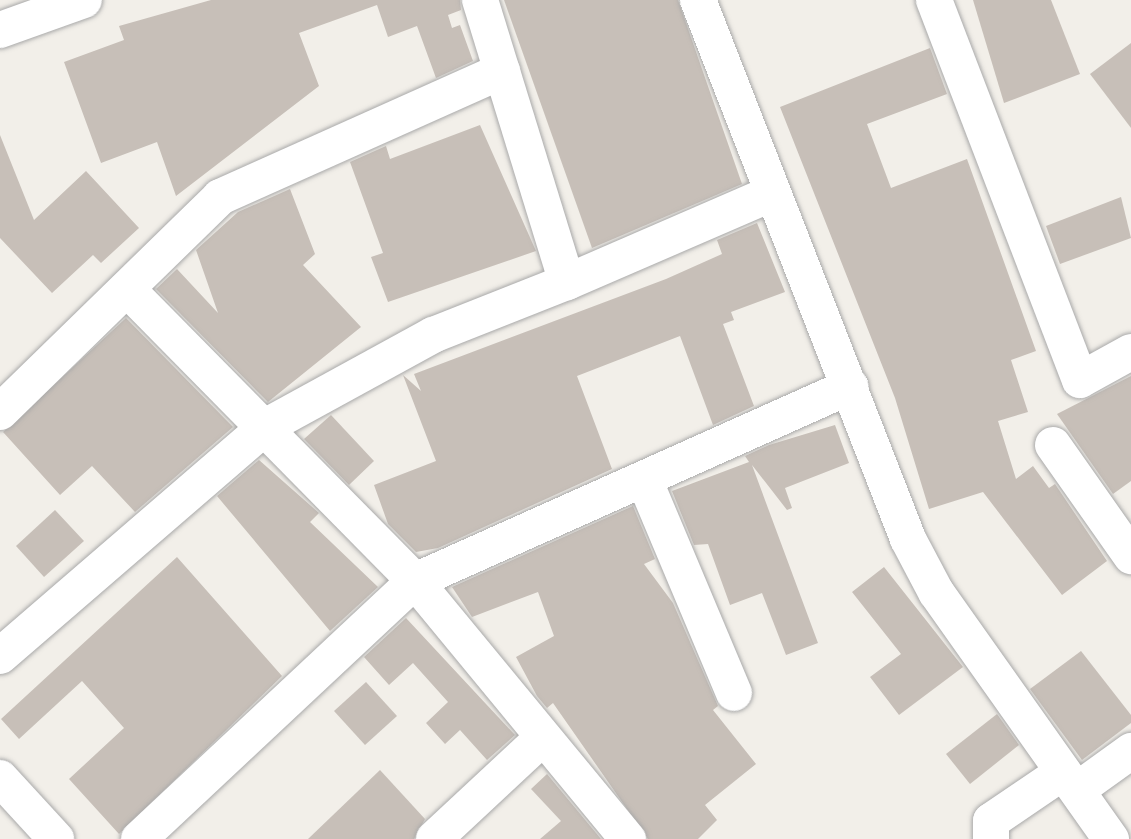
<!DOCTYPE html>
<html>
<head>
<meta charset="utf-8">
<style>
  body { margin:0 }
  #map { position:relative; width:1131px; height:839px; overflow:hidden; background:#f2efe9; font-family:"Golos Text",sans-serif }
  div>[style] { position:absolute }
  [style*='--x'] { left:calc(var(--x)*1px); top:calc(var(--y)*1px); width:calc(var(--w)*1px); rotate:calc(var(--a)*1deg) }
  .building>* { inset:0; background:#c7bfb8 }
  .roads { filter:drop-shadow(0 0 2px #a9a9a9) drop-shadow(0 0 2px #a9a9a9) }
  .minor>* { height:36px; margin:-18px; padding:0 18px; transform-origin:18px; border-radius:18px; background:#fff }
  span { translate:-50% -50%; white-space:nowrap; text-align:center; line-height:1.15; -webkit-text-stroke:8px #fff; paint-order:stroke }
</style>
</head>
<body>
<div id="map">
  <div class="building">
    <i style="clip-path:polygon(211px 0,460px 0,461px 10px,448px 15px,452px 28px,460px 25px,473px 61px,436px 78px,417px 26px,388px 37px,377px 5px,299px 33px,319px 86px,176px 196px,157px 142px,101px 163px,64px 62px,124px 40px,119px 26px)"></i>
    <i style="clip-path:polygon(504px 0,678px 0,742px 184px,592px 248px)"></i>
    <i style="clip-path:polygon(973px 0,1051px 0,1080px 74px,1004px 103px)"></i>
    <i style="clip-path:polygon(1131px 43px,1131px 128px,1090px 74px)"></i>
    <i style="clip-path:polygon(930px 48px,947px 94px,867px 124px,891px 188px,967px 159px,1036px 351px,1011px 360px,1028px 412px,998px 421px,1016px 479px,1033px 466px,1049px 488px,1055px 484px,1107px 561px,1062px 595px,983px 492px,929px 509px,895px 398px,780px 107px)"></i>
    <i style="clip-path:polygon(480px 125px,536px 251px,388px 302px,371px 257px,383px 253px,350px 162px,386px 146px,390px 159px)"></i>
    <i style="clip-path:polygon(0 135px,34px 220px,86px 171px,139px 228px,101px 263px,93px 255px,52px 293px,0 238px)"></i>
    <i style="clip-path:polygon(290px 189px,315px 254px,303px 265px,361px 327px,268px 402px,156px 289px,177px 269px,218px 313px,196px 250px,238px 212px)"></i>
    <i style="clip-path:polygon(1121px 197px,1131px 238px,1060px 264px,1046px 226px)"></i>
    <i style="clip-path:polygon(757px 223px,785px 292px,731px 312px,734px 320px,723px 324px,754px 406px,713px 425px,680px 336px,577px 376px,612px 469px,438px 548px,416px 552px,388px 524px,374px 485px,436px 461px,403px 375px,421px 391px,414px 374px,666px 279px,722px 254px,717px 240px)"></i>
    <i style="clip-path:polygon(126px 318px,233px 427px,135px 512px,92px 466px,60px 495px,3px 432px)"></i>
    <i style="clip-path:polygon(1131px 376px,1131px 481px,1113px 494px,1057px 414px)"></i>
    <i style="clip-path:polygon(331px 415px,374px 461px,349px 485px,304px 439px)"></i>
    <i style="clip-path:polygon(835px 425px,849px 463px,785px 488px,792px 508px,787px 510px,752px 465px,818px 643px,786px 655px,762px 593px,730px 605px,708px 544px,694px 545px,672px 491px,749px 462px,745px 456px,769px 445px)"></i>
    <i style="clip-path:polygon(259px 460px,319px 513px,310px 522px,378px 587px,330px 631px,217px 496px)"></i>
    <i style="clip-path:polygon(633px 506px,655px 559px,644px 564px,673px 603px,718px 706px,713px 710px,756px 764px,705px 805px,717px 820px,698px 839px,648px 839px,553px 703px,547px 708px,537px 696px,516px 657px,554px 636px,538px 592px,472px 617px,452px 587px)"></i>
    <i style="clip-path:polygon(55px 510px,84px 541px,44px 577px,16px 546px)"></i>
    <i style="clip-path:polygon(177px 557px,282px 676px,119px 834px,69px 779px,124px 728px,82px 681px,19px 739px,1px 719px)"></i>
    <i style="clip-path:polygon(884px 567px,963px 667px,899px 715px,870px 677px,901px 654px,852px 592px)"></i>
    <i style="clip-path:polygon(406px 618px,515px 735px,487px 760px,460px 730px,445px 744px,426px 723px,448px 702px,413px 663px,389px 685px,364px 657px)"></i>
    <i style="clip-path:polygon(1081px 651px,1131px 715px,1131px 723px,1082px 760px,1030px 689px)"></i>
    <i style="clip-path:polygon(366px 682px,397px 716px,365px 745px,334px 711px)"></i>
    <i style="clip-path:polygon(997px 714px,1019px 745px,970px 784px,946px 754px)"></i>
    <i style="clip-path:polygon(380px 770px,425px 819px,414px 839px,308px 839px)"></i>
    <i style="clip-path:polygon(547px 774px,601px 839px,540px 839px,561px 821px,531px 789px)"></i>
  </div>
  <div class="roads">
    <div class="minor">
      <i style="--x:480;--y:0;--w:295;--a:72.9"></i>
      <i style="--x:567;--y:282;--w:224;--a:-23.4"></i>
      <i style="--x:698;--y:0;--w:578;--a:68.71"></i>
      <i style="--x:908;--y:539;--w:60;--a:62.2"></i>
      <i style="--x:936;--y:592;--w:303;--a:54.7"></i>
      <i style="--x:934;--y:0;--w:407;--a:69"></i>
      <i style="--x:1080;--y:380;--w:58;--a:-28.8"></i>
      <i style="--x:0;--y:30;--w:89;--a:-19.7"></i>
      <i style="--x:127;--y:289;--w:410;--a:45.4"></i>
      <i style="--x:415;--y:581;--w:335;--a:50.5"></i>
      <i style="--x:0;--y:412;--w:308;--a:-44.3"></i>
      <i style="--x:220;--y:197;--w:309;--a:-24.1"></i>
      <i style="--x:1053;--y:445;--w:136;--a:54.9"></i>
      <i style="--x:644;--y:479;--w:232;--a:67.2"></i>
      <i style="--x:0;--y:656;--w:350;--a:-40.8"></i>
      <i style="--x:265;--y:427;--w:192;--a:-28.7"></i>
      <i style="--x:433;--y:335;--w:144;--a:-21.6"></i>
      <i style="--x:0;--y:778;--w:83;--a:47.4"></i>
      <i style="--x:1077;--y:790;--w:67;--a:-35.8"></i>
      <i style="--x:139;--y:839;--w:378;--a:-43.1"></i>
      <i style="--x:415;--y:581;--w:477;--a:-24.1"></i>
      <i style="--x:434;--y:839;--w:145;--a:-43"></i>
      <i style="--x:991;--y:839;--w:18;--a:-90"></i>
      <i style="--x:991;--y:821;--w:87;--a:-34.2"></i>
    </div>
  </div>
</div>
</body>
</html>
